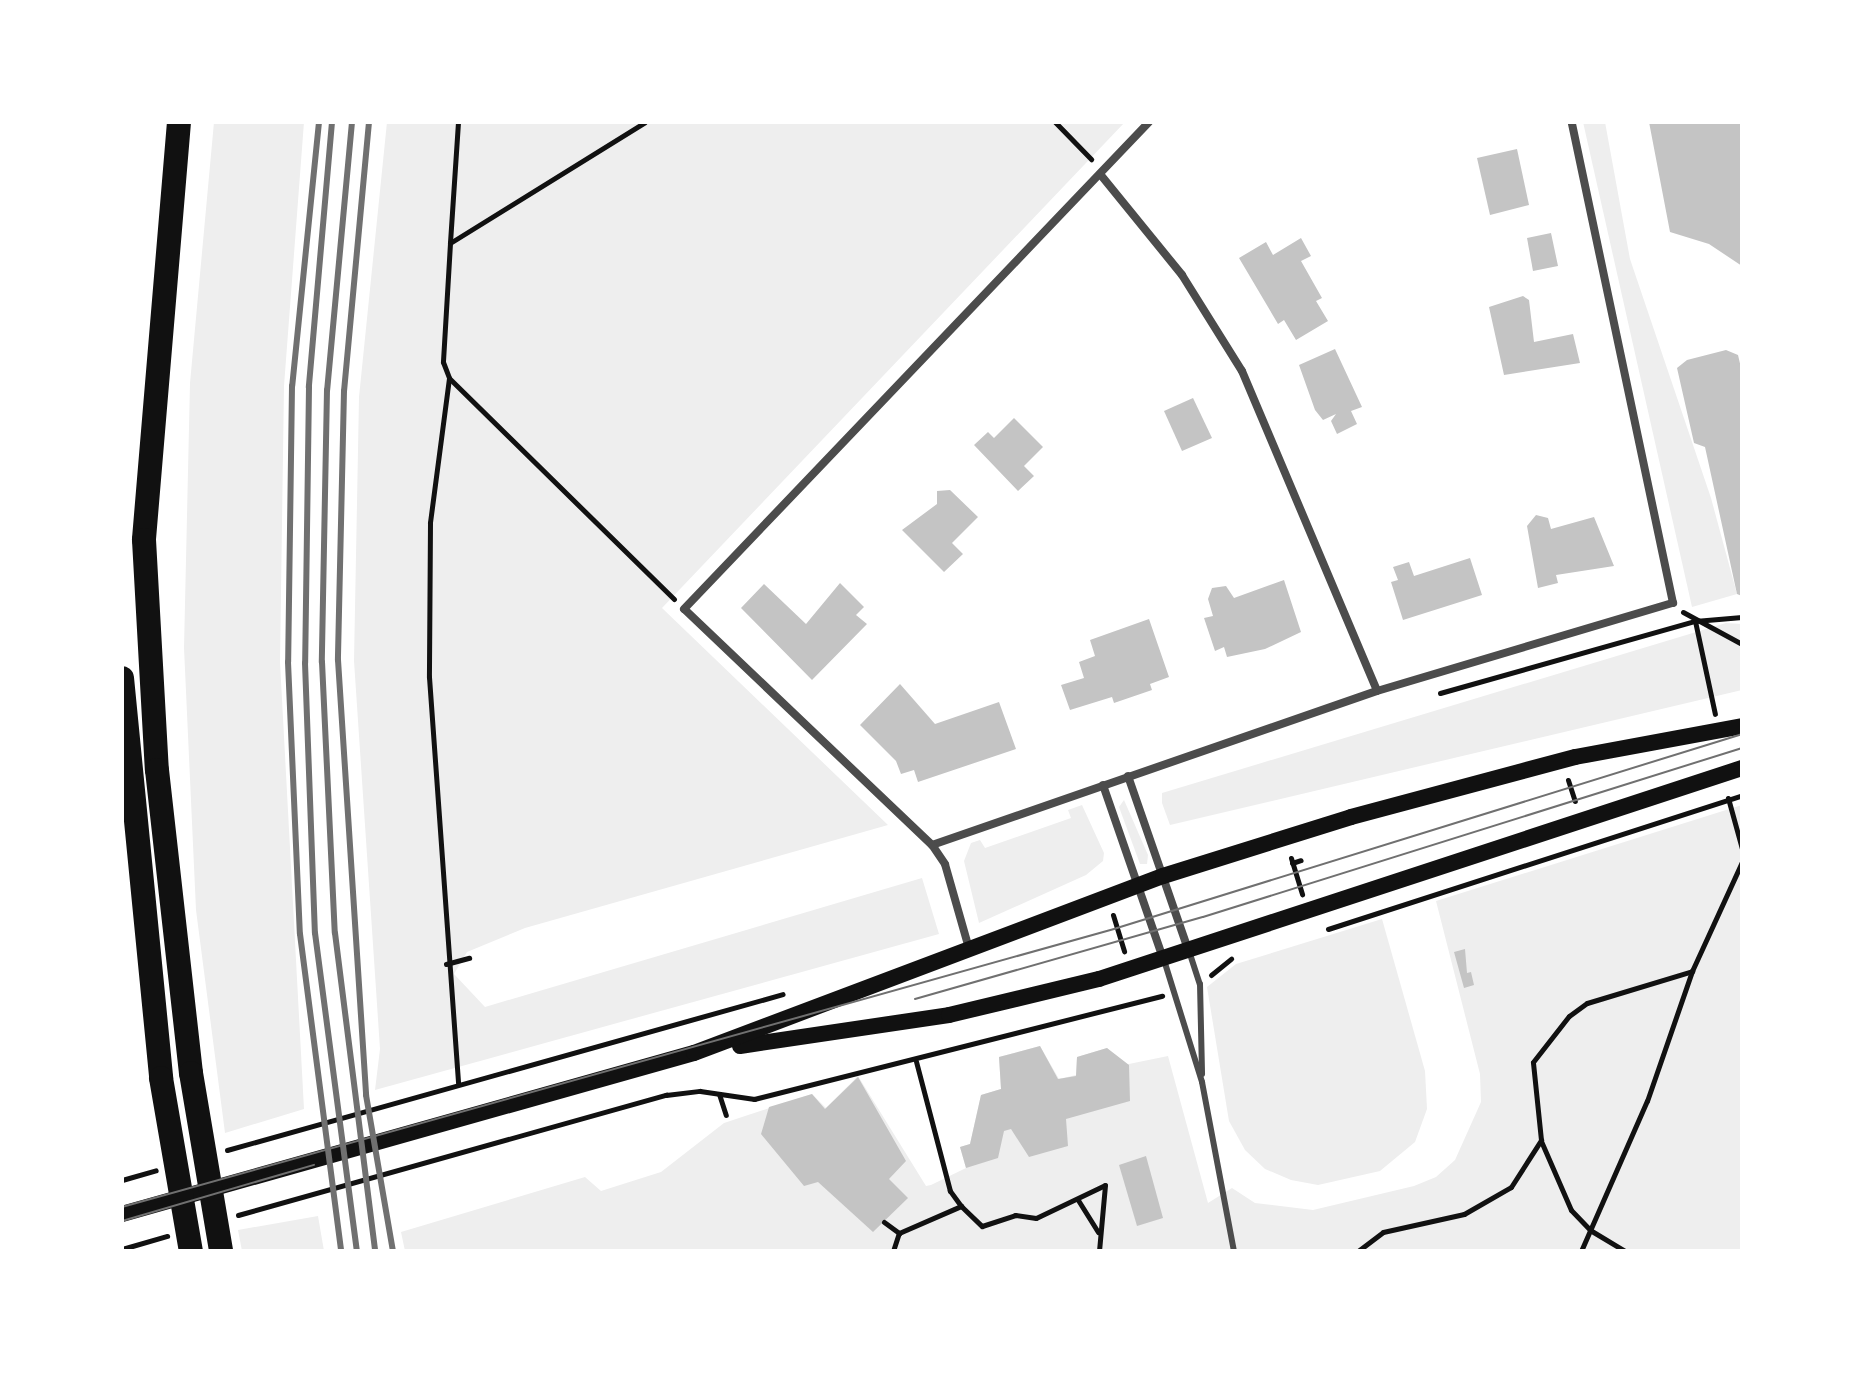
<!DOCTYPE html>
<html>
<head>
<meta charset="utf-8">
<style>
  body { margin:0 }
  #map { position:relative; width:1864px; height:1373px; overflow:hidden; background:#fff; font-family:"Archivo Narrow",sans-serif }
  div>[style] { position:absolute }
  [style*='--x'] { left:calc(var(--x)*1px); top:calc(var(--y)*1px); width:calc(var(--w)*1px); rotate:calc(var(--a)*1deg) }
  .green>* { inset:0; background:#eee }
  .building>* { inset:0; background:#c4c4c4 }
  .path>* { height:5px; margin:-2.5px; padding:0 2.5px; transform-origin:2.5px; border-radius:2.5px; background:#111 }
  .service>* { height:6px; margin:-3px; padding:0 3px; transform-origin:3px; border-radius:3px; background:#4c4c4c }
  .minor>* { height:8px; margin:-4px; padding:0 4px; transform-origin:4px; border-radius:4px; background:#4c4c4c }
  .secondary>* { height:16px; margin:-8px; padding:0 8px; transform-origin:8px; border-radius:8px; background:#111 }
  .motorway>* { height:24px; margin:-12px; padding:0 12px; transform-origin:12px; border-radius:12px; background:#111 }
  .tram>* { height:2px; margin:-1px; padding:0 1px; transform-origin:1px; border-radius:1px; background:#707070 }
  .rail>* { height:6px; margin:-3px; padding:0 3px; transform-origin:3px; border-radius:3px; background:#707070 }
  span { translate:-50% -50%; white-space:nowrap; text-align:center; line-height:1.15; -webkit-text-stroke:6px #fff; paint-order:stroke }
  .frame { position:absolute; inset:0; border:124px solid #fff; pointer-events:none }
</style>
</head>
<body>
<div id="map">
  <div class="green">
    <i style="clip-path:polygon(214px 122px,304px 122px,284px 386px,280px 662px,304px 1109px,225px 1133px,196px 910px,184px 648px,190px 383px)"></i>
    <i style="clip-path:polygon(387px 122px,1125px 122px,662px 608px,888px 825px,525px 928px,467px 952px,454px 974px,485px 1007px,922px 878px,939px 934px,375px 1090px,380px 1049px,354px 661px,359px 397px)"></i>
    <i style="clip-path:polygon(1583px 122px,1605px 122px,1630px 259px,1711px 498px,1737px 594px,1692px 607px)"></i>
    <i style="clip-path:polygon(1726px 623px,1742px 624px,1742px 690px,1170px 825px,1162px 803px,1162px 793px)"></i>
    <i style="clip-path:polygon(1124px 800px,1148px 855px,1147px 864px,1140px 864px,1119px 807px)"></i>
    <i style="clip-path:polygon(1082px 805px,1104px 853px,1103px 861px,1086px 875px,979px 923px,964px 861px,971px 843px,980px 840px,985px 848px,1071px 818px,1068px 810px)"></i>
    <i style="clip-path:polygon(1742px 805px,1742px 1251px,405px 1251px,401px 1232px,585px 1177px,601px 1191px,661px 1172px,724px 1123px,812px 1094px,826px 1108px,858px 1076px,926px 1186px,931px 1185px,966px 1168px,960px 1147px,970px 1144px,981px 1095px,1001px 1089px,999px 1057px,1040px 1046px,1059px 1079px,1076px 1075px,1077px 1057px,1107px 1048px,1124px 1065px,1168px 1056px,1208px 1203px,1232px 1188px,1255px 1203px,1313px 1210px,1414px 1186px,1436px 1177px,1455px 1160px,1481px 1102px,1480px 1074px,1436px 901px)"></i>
    <i style="clip-path:polygon(1382px 919px,1425px 1071px,1427px 1109px,1415px 1142px,1380px 1171px,1318px 1185px,1291px 1180px,1265px 1169px,1245px 1150px,1229px 1121px,1207px 987px,1236px 964px)"></i>
    <i style="clip-path:polygon(318px 1216px,324px 1251px,242px 1251px,238px 1230px)"></i>
  </div>
  <div class="building">
    <i style="clip-path:polygon(1649px 122px,1742px 122px,1742px 266px,1709px 244px,1670px 232px)"></i>
    <i style="clip-path:polygon(1517px 149px,1529px 205px,1490px 215px,1477px 158px)"></i>
    <i style="clip-path:polygon(1551px 233px,1558px 266px,1533px 271px,1527px 238px)"></i>
    <i style="clip-path:polygon(1301px 238px,1311px 256px,1301px 261px,1322px 298px,1316px 301px,1328px 321px,1296px 340px,1284px 320px,1278px 324px,1239px 258px,1266px 242px,1273px 255px)"></i>
    <i style="clip-path:polygon(1523px 296px,1529px 300px,1534px 342px,1573px 334px,1580px 363px,1504px 375px,1489px 307px)"></i>
    <i style="clip-path:polygon(1335px 349px,1362px 407px,1351px 411px,1357px 424px,1337px 434px,1331px 421px,1336px 414px,1323px 420px,1315px 410px,1299px 365px)"></i>
    <i style="clip-path:polygon(1726px 350px,1738px 355px,1742px 372px,1742px 596px,1737px 594px,1705px 447px,1694px 443px,1677px 368px,1687px 360px)"></i>
    <i style="clip-path:polygon(1193px 398px,1212px 438px,1182px 451px,1164px 411px)"></i>
    <i style="clip-path:polygon(1014px 418px,1043px 447px,1024px 466px,1034px 476px,1018px 491px,974px 445px,988px 432px,994px 438px)"></i>
    <i style="clip-path:polygon(950px 490px,978px 517px,952px 543px,963px 554px,944px 572px,902px 530px,937px 504px,937px 491px)"></i>
    <i style="clip-path:polygon(1536px 515px,1548px 518px,1551px 529px,1594px 517px,1614px 566px,1556px 575px,1558px 583px,1538px 588px,1527px 526px)"></i>
    <i style="clip-path:polygon(1470px 558px,1482px 595px,1403px 620px,1391px 582px,1398px 580px,1393px 567px,1409px 562px,1414px 576px)"></i>
    <i style="clip-path:polygon(1284px 580px,1301px 632px,1265px 649px,1227px 657px,1224px 647px,1215px 651px,1204px 618px,1213px 616px,1208px 599px,1212px 588px,1226px 586px,1234px 598px)"></i>
    <i style="clip-path:polygon(840px 583px,864px 607px,856px 615px,867px 624px,812px 680px,741px 608px,764px 584px,806px 624px)"></i>
    <i style="clip-path:polygon(1149px 619px,1169px 677px,1150px 684px,1152px 690px,1114px 703px,1112px 697px,1070px 710px,1061px 685px,1084px 678px,1079px 662px,1095px 656px,1090px 640px)"></i>
    <i style="clip-path:polygon(900px 684px,935px 724px,999px 702px,1016px 749px,918px 782px,914px 770px,901px 774px,896px 761px,860px 725px)"></i>
    <i style="clip-path:polygon(1465px 949px,1467px 973px,1471px 972px,1474px 985px,1464px 988px,1454px 952px)"></i>
    <i style="clip-path:polygon(1040px 1046px,1058px 1079px,1076px 1076px,1077px 1057px,1107px 1048px,1129px 1065px,1130px 1101px,1066px 1119px,1068px 1146px,1029px 1157px,1011px 1129px,1004px 1131px,998px 1158px,966px 1168px,960px 1147px,970px 1144px,981px 1095px,1001px 1089px,999px 1057px)"></i>
    <i style="clip-path:polygon(858px 1077px,906px 1161px,889px 1179px,908px 1198px,873px 1232px,818px 1182px,804px 1186px,761px 1134px,769px 1107px,812px 1094px,825px 1109px)"></i>
    <i style="clip-path:polygon(1146px 1156px,1163px 1218px,1137px 1226px,1119px 1165px)"></i>
  </div>
  <div class="path">
    <i style="--x:458;--y:122;--w:121;--a:93.8"></i>
    <i style="--x:450;--y:243;--w:229;--a:-31.8"></i>
    <i style="--x:1055;--y:122;--w:52;--a:45.8"></i>
    <i style="--x:450;--y:243;--w:119;--a:93.4"></i>
    <i style="--x:443;--y:362;--w:17;--a:69"></i>
    <i style="--x:449;--y:378;--w:146;--a:97.5"></i>
    <i style="--x:430;--y:523;--w:154;--a:90.4"></i>
    <i style="--x:429;--y:677;--w:407;--a:85.9"></i>
    <i style="--x:450;--y:379;--w:314;--a:44.5"></i>
    <i style="--x:1683;--y:612;--w:67;--a:28.5"></i>
    <i style="--x:1695;--y:621;--w:95;--a:77.9"></i>
    <i style="--x:1440;--y:693;--w:265;--a:-15.8"></i>
    <i style="--x:1695;--y:621;--w:47;--a:-4.9"></i>
    <i style="--x:1568;--y:780;--w:22;--a:72"></i>
    <i style="--x:1728;--y:798;--w:53;--a:74.6"></i>
    <i style="--x:1291;--y:858;--w:38;--a:73"></i>
    <i style="--x:1292;--y:863;--w:9;--a:-18"></i>
    <i style="--x:1113;--y:915;--w:38;--a:73"></i>
    <i style="--x:1328;--y:929;--w:435;--a:-17.9"></i>
    <i style="--x:446;--y:964;--w:24;--a:-15"></i>
    <i style="--x:1211;--y:975;--w:26;--a:-39"></i>
    <i style="--x:719;--y:1094;--w:22;--a:72"></i>
    <i style="--x:1541;--y:1141;--w:75;--a:66.5"></i>
    <i style="--x:1571;--y:1210;--w:28;--a:46"></i>
    <i style="--x:1590;--y:1230;--w:41;--a:31"></i>
    <i style="--x:227;--y:1150;--w:577;--a:-15.67"></i>
    <i style="--x:122;--y:1180;--w:35;--a:-16"></i>
    <i style="--x:1078;--y:1200;--w:38;--a:58"></i>
    <i style="--x:961;--y:1206;--w:29;--a:44"></i>
    <i style="--x:982;--y:1226;--w:35;--a:-18"></i>
    <i style="--x:1015;--y:1215;--w:21;--a:8"></i>
    <i style="--x:1036;--y:1218;--w:76;--a:-25.6"></i>
    <i style="--x:1105;--y:1185;--w:66;--a:95.2"></i>
    <i style="--x:238;--y:1215;--w:445;--a:-15.7"></i>
    <i style="--x:666;--y:1095;--w:34;--a:-7"></i>
    <i style="--x:700;--y:1091;--w:55;--a:8.4"></i>
    <i style="--x:754;--y:1099;--w:421;--a:-14.2"></i>
    <i style="--x:884;--y:1222;--w:19;--a:36"></i>
    <i style="--x:122;--y:1249;--w:47;--a:-16.1"></i>
    <i style="--x:893;--y:1251;--w:19;--a:-72"></i>
    <i style="--x:899;--y:1233;--w:68;--a:-23.5"></i>
    <i style="--x:961;--y:1206;--w:19;--a:-126"></i>
    <i style="--x:950;--y:1191;--w:134;--a:-104.7"></i>
    <i style="--x:1358;--y:1251;--w:31;--a:-37"></i>
    <i style="--x:1383;--y:1232;--w:83;--a:-12.5"></i>
    <i style="--x:1464;--y:1214;--w:54;--a:-29.9"></i>
    <i style="--x:1511;--y:1187;--w:56;--a:-57.4"></i>
    <i style="--x:1541;--y:1140;--w:78;--a:-95.9"></i>
    <i style="--x:1533;--y:1062;--w:58;--a:-52"></i>
    <i style="--x:1569;--y:1016;--w:22;--a:-36"></i>
    <i style="--x:1587;--y:1003;--w:110;--a:-16.9"></i>
    <i style="--x:1581;--y:1251;--w:164;--a:-66.3"></i>
    <i style="--x:1647;--y:1101;--w:138;--a:-70.9"></i>
    <i style="--x:1692;--y:971;--w:120;--a:-65.4"></i>
  </div>
  <div class="service">
    <i style="--x:1189;--y:951;--w:35;--a:72"></i>
    <i style="--x:1200;--y:984;--w:90;--a:88.7"></i>
    <i style="--x:1164;--y:960;--w:128;--a:72.7"></i>
    <i style="--x:1202;--y:1082;--w:172;--a:79.3"></i>
  </div>
  <div class="minor">
    <i style="--x:1100;--y:174;--w:130;--a:50.9"></i>
    <i style="--x:1182;--y:275;--w:113;--a:58"></i>
    <i style="--x:1242;--y:371;--w:347;--a:67.1"></i>
    <i style="--x:1128;--y:776;--w:183;--a:70.9"></i>
    <i style="--x:1103;--y:785;--w:183;--a:70.9"></i>
    <i style="--x:932;--y:845;--w:471;--a:-19.1"></i>
    <i style="--x:1377;--y:691;--w:309;--a:-16.6"></i>
    <i style="--x:1673;--y:603;--w:491;--a:-101.9"></i>
    <i style="--x:970;--y:952;--w:91;--a:-105.9"></i>
    <i style="--x:945;--y:864;--w:23;--a:-124"></i>
    <i style="--x:932;--y:845;--w:342;--a:-136.4"></i>
    <i style="--x:684;--y:609;--w:673;--a:-46.32"></i>
  </div>
  <div class="secondary">
    <i style="--x:740;--y:1046;--w:211;--a:-8.4"></i>
    <i style="--x:949;--y:1015;--w:154;--a:-13.5"></i>
    <i style="--x:1099;--y:979;--w:677;--a:-18.17"></i>
    <i style="--x:122;--y:1214;--w:594;--a:-15.72"></i>
    <i style="--x:694;--y:1053;--w:501;--a:-20.68"></i>
    <i style="--x:1163;--y:876;--w:197;--a:-17.4"></i>
    <i style="--x:1351;--y:817;--w:232;--a:-15"></i>
    <i style="--x:1575;--y:757;--w:170;--a:-10.5"></i>
  </div>
  <div class="motorway">
    <i style="--x:179;--y:122;--w:419;--a:94.8"></i>
    <i style="--x:144;--y:540;--w:230;--a:86.8"></i>
    <i style="--x:157;--y:770;--w:305;--a:83.6"></i>
    <i style="--x:191;--y:1073;--w:181;--a:80.4"></i>
    <i style="--x:122;--y:678;--w:402;--a:84.4"></i>
    <i style="--x:161;--y:1078;--w:176;--a:80.2"></i>
  </div>
  <div class="tram">
    <i style="--x:915;--y:999;--w:299;--a:-15.9"></i>
    <i style="--x:1203;--y:917;--w:565;--a:-17.41"></i>
    <i style="--x:122;--y:1207;--w:1033;--a:-15.66"></i>
    <i style="--x:1117;--y:928;--w:654;--a:-17.24"></i>
    <i style="--x:122;--y:1221;--w:200;--a:-16.3"></i>
  </div>
  <div class="rail">
    <i style="--x:319;--y:122;--w:265;--a:95.8"></i>
    <i style="--x:292;--y:386;--w:276;--a:90.8"></i>
    <i style="--x:288;--y:662;--w:272;--a:87.5"></i>
    <i style="--x:300;--y:934;--w:320;--a:82.6"></i>
    <i style="--x:332;--y:122;--w:266;--a:95"></i>
    <i style="--x:309;--y:387;--w:276;--a:90.8"></i>
    <i style="--x:305;--y:663;--w:270;--a:87.9"></i>
    <i style="--x:315;--y:933;--w:321;--a:82.5"></i>
    <i style="--x:352;--y:122;--w:269;--a:95.3"></i>
    <i style="--x:327;--y:390;--w:272;--a:91.1"></i>
    <i style="--x:322;--y:662;--w:271;--a:87.3"></i>
    <i style="--x:335;--y:933;--w:321;--a:82.8"></i>
    <i style="--x:369;--y:122;--w:270;--a:95.3"></i>
    <i style="--x:344;--y:391;--w:269;--a:91.3"></i>
    <i style="--x:338;--y:660;--w:436;--a:86.3"></i>
    <i style="--x:366;--y:1095;--w:158;--a:80.2"></i>
  </div>
  <div class="frame"></div>
</div>
</body>
</html>
